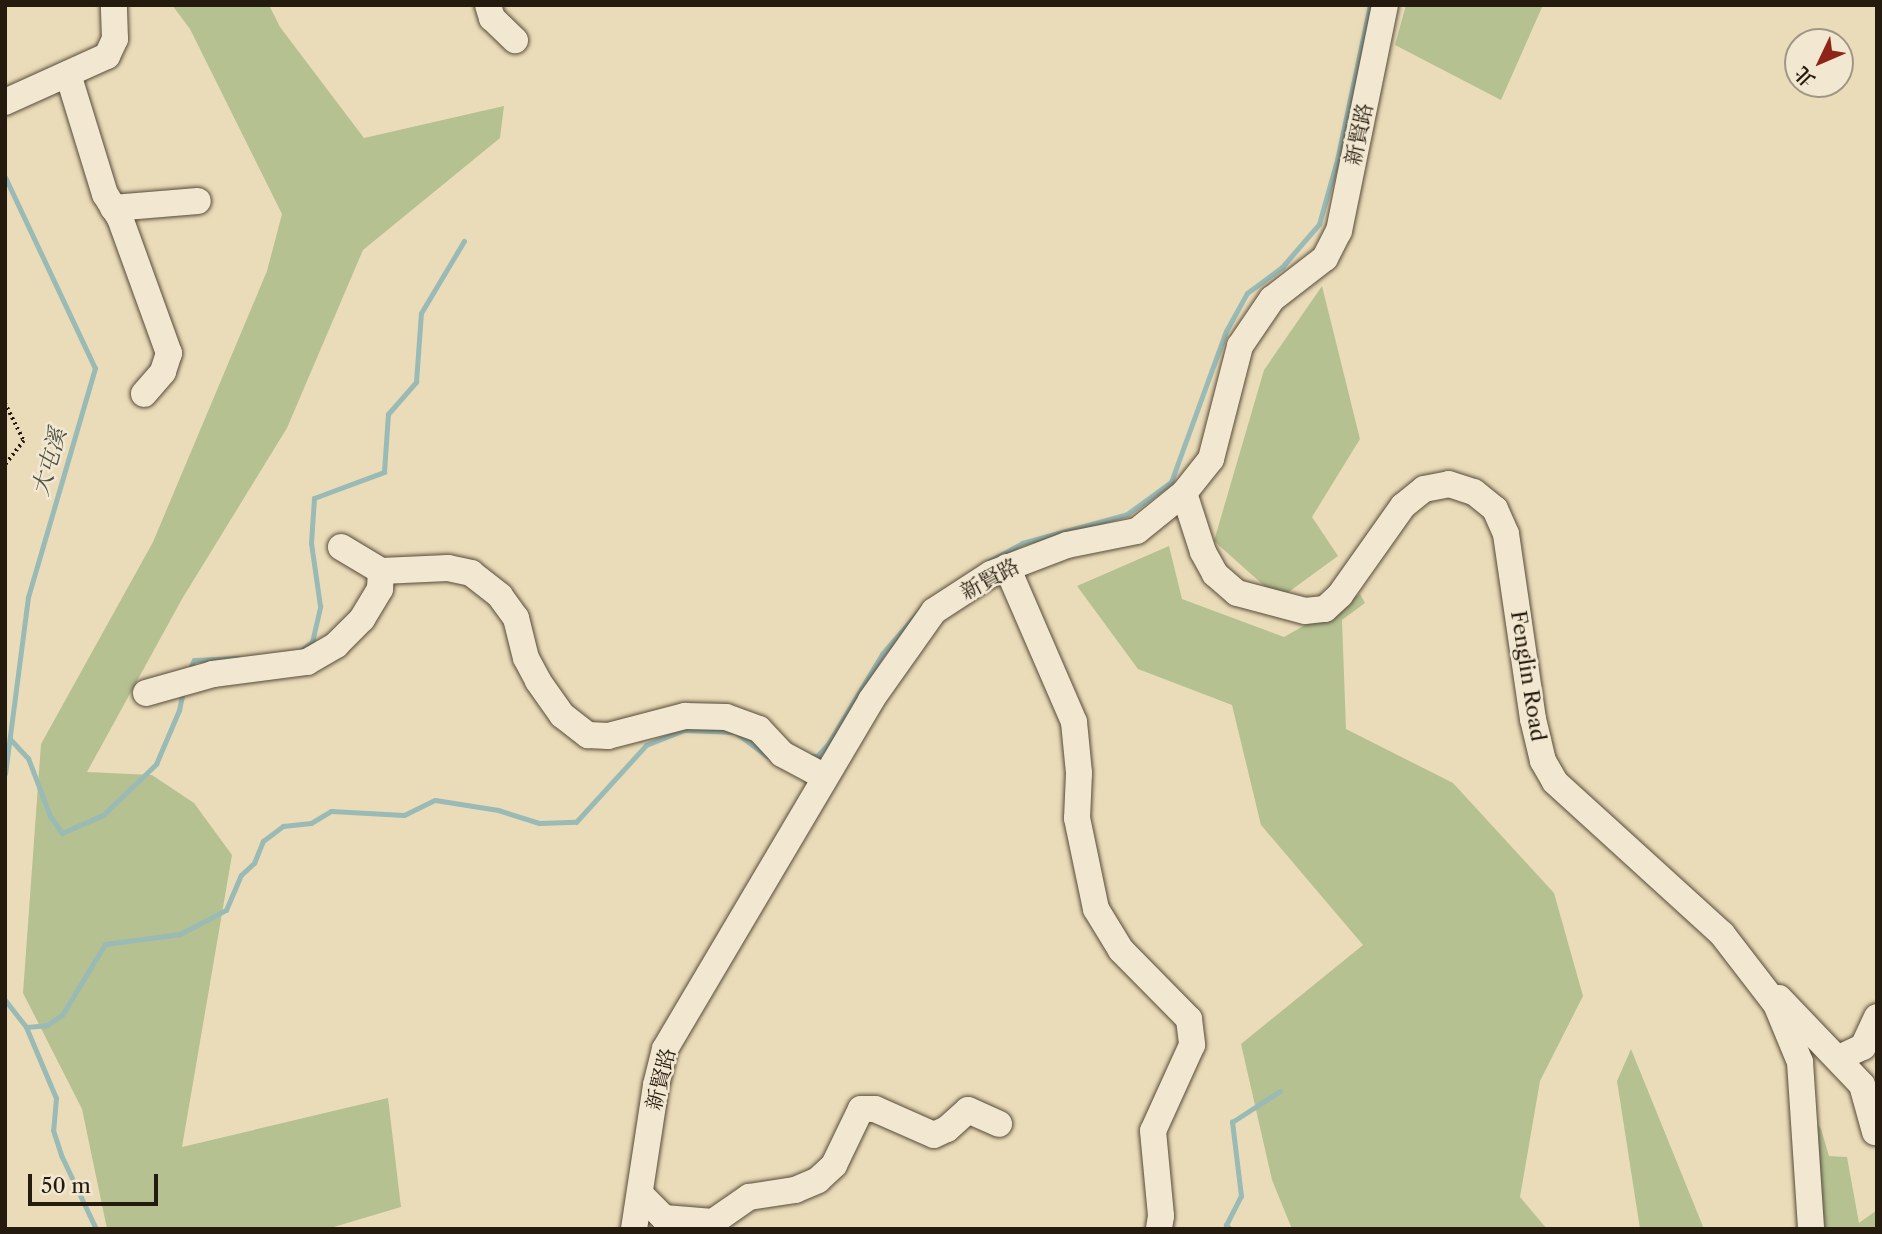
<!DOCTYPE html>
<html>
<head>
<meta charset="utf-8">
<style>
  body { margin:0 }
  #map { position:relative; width:1882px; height:1234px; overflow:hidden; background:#ebdcb9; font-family:"Libre Caslon Text","Noto Serif TC",serif }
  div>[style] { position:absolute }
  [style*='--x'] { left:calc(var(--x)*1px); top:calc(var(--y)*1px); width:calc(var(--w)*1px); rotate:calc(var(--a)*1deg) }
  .green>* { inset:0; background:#b5c191 }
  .stream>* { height:5px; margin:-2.5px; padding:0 2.5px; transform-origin:2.5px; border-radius:2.5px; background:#99bab5 }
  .path>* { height:3.5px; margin-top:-1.75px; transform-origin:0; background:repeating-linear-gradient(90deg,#241b0e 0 2px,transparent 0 5.5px) }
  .roads { filter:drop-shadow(0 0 2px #564b39) drop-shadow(0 0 2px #564b39) }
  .minor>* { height:26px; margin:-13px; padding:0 13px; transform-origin:13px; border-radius:13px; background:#f2e8d2 }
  span { translate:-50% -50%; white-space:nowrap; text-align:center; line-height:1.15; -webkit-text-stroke:5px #f2e8d2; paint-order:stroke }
  .street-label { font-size:21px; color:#241b0e }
  .water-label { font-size:23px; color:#4d5348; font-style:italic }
  .frame { position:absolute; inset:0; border:7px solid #241b0e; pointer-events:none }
  .north { position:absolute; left:1784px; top:28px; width:70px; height:70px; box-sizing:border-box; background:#f2e8d2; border:2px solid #a09684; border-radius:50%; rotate:226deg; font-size:19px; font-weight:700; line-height:28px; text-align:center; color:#241b0e }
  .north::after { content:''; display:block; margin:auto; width:24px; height:32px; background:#8f2418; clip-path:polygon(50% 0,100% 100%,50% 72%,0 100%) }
  .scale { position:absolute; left:28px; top:1174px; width:130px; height:32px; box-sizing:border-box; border:4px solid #241b0e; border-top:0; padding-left:9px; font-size:21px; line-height:24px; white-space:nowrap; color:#241b0e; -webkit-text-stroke:5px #f2e8d2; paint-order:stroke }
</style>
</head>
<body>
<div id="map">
  <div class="green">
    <i style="clip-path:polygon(172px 5px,269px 5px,280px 27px,364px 138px,504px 106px,500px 138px,363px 250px,287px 428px,182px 599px,87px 772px,152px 775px,194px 803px,232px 855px,182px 1147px,388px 1098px,401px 1207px,327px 1229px,107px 1229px,82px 1109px,23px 993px,41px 744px,153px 542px,267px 271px,282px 214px,190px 29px)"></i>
    <i style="clip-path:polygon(1406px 5px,1543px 5px,1501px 100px,1395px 45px)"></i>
    <i style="clip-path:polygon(1322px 286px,1360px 439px,1312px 517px,1338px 556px,1279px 599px,1214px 541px,1264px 370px)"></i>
    <i style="clip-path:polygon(1169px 546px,1182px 599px,1284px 637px,1360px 594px,1365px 603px,1342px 620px,1346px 729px,1453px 783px,1554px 893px,1583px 996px,1540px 1081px,1520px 1197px,1547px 1229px,1292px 1229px,1272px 1180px,1241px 1044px,1363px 945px,1261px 825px,1232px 705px,1138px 669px,1077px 586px)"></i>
    <i style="clip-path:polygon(1631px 1049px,1704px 1229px,1640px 1229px,1617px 1081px)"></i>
    <i style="clip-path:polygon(1811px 1115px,1821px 1129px,1829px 1156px,1847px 1157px,1859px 1223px,1877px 1210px,1877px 1229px,1825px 1229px)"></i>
  </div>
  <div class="stream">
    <i style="--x:5;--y:177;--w:211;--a:64.8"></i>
    <i style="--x:95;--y:368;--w:239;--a:106.3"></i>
    <i style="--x:28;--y:597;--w:178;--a:97.4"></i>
    <i style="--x:988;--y:562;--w:39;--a:-29"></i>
    <i style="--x:1022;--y:543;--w:109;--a:-15.4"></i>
    <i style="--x:1127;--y:514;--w:54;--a:-36"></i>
    <i style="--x:1171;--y:482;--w:161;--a:-70"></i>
    <i style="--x:1226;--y:331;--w:43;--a:-61.1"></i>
    <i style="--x:1247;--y:293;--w:44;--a:-36.6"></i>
    <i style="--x:1282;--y:267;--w:57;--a:-49.3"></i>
    <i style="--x:1319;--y:224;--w:66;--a:-74.3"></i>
    <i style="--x:1337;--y:160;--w:158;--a:-78"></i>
    <i style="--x:299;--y:652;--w:16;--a:-38"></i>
    <i style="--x:312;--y:642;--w:37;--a:-77"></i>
    <i style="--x:320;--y:606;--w:64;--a:-98.1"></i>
    <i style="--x:311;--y:543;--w:45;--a:-86.2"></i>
    <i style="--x:314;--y:498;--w:75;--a:-20.4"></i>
    <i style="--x:384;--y:472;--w:58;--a:-86.1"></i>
    <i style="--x:388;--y:414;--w:43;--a:-48.8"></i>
    <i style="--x:416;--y:382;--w:69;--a:-85.9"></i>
    <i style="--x:421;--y:313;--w:84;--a:-59.2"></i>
    <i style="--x:189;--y:671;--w:12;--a:-66"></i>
    <i style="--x:194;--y:660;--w:44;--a:-2.6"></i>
    <i style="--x:10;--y:739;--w:26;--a:47"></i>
    <i style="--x:28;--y:758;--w:62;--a:69.2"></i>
    <i style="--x:50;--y:816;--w:21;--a:55"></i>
    <i style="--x:62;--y:833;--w:45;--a:-23.7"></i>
    <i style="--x:103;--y:815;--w:74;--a:-43.9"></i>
    <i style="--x:156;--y:764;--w:59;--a:-66.9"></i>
    <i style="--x:179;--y:710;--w:19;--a:-78"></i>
    <i style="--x:810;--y:756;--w:7;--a:0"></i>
    <i style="--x:817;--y:756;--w:16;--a:-47"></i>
    <i style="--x:828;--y:744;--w:105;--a:-59"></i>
    <i style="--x:882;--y:654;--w:58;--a:-49.2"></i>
    <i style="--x:5;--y:1000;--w:34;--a:52"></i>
    <i style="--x:26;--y:1027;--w:21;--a:-5"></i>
    <i style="--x:47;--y:1025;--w:18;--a:-34"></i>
    <i style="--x:62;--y:1015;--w:83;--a:-58.8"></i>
    <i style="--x:105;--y:944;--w:76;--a:-7.6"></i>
    <i style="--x:180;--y:934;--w:52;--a:-27.6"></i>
    <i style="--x:226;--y:910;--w:38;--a:-67"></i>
    <i style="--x:241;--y:875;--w:18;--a:-43"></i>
    <i style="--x:254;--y:863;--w:24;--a:-68"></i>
    <i style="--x:263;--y:841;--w:25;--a:-37"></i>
    <i style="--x:283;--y:826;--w:28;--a:-6"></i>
    <i style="--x:311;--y:823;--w:23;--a:-31"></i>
    <i style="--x:331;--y:811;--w:73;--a:3.1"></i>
    <i style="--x:404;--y:815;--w:34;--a:-26"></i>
    <i style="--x:435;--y:800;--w:64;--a:9"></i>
    <i style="--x:498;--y:810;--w:43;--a:17.6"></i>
    <i style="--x:539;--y:823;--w:37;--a:-2"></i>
    <i style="--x:576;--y:822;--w:104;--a:-47.7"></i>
    <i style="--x:646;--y:745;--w:41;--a:-21.5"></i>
    <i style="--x:684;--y:730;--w:51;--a:2.2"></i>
    <i style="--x:735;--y:732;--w:40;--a:37"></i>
    <i style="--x:26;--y:1027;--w:77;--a:67.1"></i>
    <i style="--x:56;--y:1098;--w:32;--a:95"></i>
    <i style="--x:53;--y:1130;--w:28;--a:72"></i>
    <i style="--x:62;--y:1157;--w:80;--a:64.7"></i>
    <i style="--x:1230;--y:1229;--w:6;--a:-135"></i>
    <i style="--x:1226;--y:1225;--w:33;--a:-63"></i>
    <i style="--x:1241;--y:1196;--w:75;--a:-96.9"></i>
    <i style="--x:1232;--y:1122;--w:57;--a:-32.9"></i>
  </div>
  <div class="path">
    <i style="--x:5;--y:403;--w:42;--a:63.4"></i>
    <i style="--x:24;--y:441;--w:31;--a:128"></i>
  </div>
  <div class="roads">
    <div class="minor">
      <i style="--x:488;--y:5;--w:14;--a:73"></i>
      <i style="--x:492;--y:18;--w:32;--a:44"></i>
      <i style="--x:68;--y:74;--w:126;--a:72.9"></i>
      <i style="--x:105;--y:194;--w:28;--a:58"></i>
      <i style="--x:120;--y:218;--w:144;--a:70.1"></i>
      <i style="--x:169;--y:353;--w:20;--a:108"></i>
      <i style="--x:163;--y:372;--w:29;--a:131"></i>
      <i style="--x:5;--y:102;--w:112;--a:-24.3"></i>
      <i style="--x:107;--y:56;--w:19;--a:-65"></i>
      <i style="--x:115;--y:39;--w:34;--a:-92"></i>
      <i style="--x:113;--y:208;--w:85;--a:-4.7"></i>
      <i style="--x:1184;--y:493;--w:62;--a:72.1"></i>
      <i style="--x:1203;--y:552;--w:25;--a:61"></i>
      <i style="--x:1215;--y:574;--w:29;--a:41"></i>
      <i style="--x:1237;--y:593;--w:70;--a:14.8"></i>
      <i style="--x:1305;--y:611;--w:20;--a:-6"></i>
      <i style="--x:1325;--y:609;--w:21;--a:-43"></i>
      <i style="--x:1340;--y:595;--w:109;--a:-54.7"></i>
      <i style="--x:1403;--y:506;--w:27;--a:-39"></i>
      <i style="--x:1424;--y:489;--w:25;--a:-11"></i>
      <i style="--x:1449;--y:484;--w:26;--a:18"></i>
      <i style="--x:1474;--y:492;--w:27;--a:39"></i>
      <i style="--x:1495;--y:509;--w:27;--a:66"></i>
      <i style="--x:1506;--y:534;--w:187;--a:81.7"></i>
      <i style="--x:1533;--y:719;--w:43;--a:76.6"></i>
      <i style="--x:1543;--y:761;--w:24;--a:60"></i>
      <i style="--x:1555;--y:782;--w:226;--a:42.3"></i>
      <i style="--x:1722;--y:934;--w:88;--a:52.4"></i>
      <i style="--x:1776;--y:1004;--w:63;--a:67.5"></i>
      <i style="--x:1800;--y:1062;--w:167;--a:86.2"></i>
      <i style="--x:341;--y:547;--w:47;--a:31"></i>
      <i style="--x:381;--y:571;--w:67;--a:-2.6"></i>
      <i style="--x:448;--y:568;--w:24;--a:12"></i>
      <i style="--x:471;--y:573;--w:37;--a:38"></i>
      <i style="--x:500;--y:596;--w:27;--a:54"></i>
      <i style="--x:516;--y:618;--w:41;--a:76"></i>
      <i style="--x:526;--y:658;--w:26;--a:62"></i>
      <i style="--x:538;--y:681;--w:42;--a:54.8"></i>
      <i style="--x:562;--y:715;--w:33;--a:38"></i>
      <i style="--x:588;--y:735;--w:20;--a:3"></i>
      <i style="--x:608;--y:736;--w:80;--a:-14.6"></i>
      <i style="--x:685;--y:716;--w:41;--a:1.4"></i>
      <i style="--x:726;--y:717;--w:35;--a:20"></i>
      <i style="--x:759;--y:729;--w:34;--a:47"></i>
      <i style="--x:782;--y:754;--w:49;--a:28.1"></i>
      <i style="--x:1007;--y:567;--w:169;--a:66.6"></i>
      <i style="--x:1074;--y:722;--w:51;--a:84.4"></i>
      <i style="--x:1079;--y:773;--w:45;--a:92.5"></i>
      <i style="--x:1077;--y:818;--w:93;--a:78.2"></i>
      <i style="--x:1096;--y:909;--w:48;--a:58.6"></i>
      <i style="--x:1121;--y:950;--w:97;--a:45.4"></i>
      <i style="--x:1189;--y:1019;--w:26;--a:83"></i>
      <i style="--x:1192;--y:1045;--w:94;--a:114.4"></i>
      <i style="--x:1153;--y:1131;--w:85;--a:84.6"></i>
      <i style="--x:1161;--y:1216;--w:13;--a:99"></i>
      <i style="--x:146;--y:693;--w:70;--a:-15.8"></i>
      <i style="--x:213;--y:674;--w:95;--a:-7.3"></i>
      <i style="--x:307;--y:662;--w:34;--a:-30"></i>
      <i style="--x:336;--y:645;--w:37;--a:-45"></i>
      <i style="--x:362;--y:619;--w:35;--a:-59"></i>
      <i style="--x:380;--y:589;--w:18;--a:-87"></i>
      <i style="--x:1779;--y:998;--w:120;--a:46.3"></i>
      <i style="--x:1862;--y:1085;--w:49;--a:74.5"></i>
      <i style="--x:1839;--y:1058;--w:26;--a:-25"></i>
      <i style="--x:1863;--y:1047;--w:33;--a:-65"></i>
      <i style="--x:641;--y:1195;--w:33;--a:45"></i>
      <i style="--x:664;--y:1218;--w:49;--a:4.7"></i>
      <i style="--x:713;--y:1222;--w:44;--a:-34.8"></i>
      <i style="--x:749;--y:1197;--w:47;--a:-8.7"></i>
      <i style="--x:795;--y:1190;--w:25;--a:-23"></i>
      <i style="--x:818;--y:1180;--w:22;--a:-43"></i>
      <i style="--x:834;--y:1165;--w:62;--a:-64.3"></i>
      <i style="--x:861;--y:1109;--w:14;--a:0"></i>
      <i style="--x:875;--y:1109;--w:64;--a:23.8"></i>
      <i style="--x:934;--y:1135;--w:14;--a:-25"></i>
      <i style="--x:947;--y:1129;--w:28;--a:-42"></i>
      <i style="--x:968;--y:1110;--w:34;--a:24"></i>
      <i style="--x:634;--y:1229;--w:146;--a:-81.3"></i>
      <i style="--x:656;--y:1085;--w:37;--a:-76"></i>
      <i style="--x:665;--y:1049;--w:405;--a:-59.4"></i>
      <i style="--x:871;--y:700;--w:109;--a:-54.7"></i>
      <i style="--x:934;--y:611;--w:68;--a:-33"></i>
      <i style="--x:991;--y:574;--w:81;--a:-20.9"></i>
      <i style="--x:1067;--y:545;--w:71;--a:-11.3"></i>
      <i style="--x:1137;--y:531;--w:60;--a:-39"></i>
      <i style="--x:1184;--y:493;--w:43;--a:-51.5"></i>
      <i style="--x:1211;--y:459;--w:117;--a:-75.6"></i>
      <i style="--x:1240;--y:346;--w:57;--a:-55.8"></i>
      <i style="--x:1272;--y:299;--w:67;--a:-37.7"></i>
      <i style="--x:1325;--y:258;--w:30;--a:-63"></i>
      <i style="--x:1339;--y:231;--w:231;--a:-78.5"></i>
    </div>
  </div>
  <div class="street-label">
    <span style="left:1359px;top:134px;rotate:-78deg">新賢路</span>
    <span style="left:990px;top:579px;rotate:-28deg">新賢路</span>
    <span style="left:1528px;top:676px;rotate:81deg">Fenglin Road</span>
    <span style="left:661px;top:1079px;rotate:-76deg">新賢路</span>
  </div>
  <div class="water-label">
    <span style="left:49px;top:462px;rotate:-74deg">大屯溪</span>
  </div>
  <div class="frame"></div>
  <div class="north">北</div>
  <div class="scale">50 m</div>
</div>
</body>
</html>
